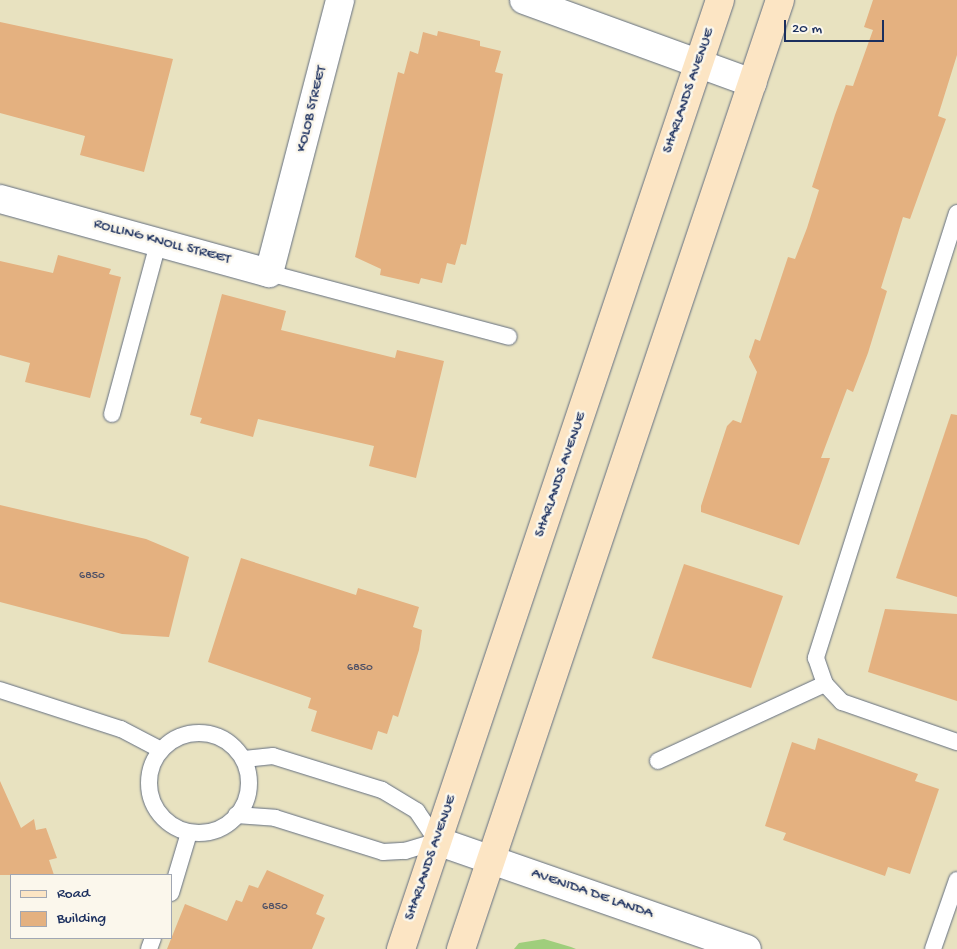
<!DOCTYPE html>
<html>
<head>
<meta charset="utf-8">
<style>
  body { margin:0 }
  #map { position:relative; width:957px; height:949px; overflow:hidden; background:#e8e2c0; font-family:"Gochi Hand",sans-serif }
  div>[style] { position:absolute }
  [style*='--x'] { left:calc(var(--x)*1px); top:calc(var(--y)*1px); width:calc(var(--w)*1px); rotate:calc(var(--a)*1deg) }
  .green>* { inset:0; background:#9fce7c }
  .building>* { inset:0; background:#e4b180 }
  .roads { filter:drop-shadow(0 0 1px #636e80) drop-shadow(0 0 1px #636e80) }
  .service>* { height:16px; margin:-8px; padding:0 8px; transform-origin:8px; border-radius:8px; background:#fff }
  .service>.ring { margin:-8px; padding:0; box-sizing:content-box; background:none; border:16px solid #fff; border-radius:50% }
  .minor>* { height:28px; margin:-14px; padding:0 14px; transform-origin:14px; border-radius:14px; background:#fff }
  .tertiary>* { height:28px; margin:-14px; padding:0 14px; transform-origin:14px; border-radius:14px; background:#fff }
  .secondary>* { height:28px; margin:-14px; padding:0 14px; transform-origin:14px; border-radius:14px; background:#fce5c4 }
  span { translate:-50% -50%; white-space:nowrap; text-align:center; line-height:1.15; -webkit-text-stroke:5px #fbf7ec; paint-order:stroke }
  .number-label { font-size:12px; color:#4d5066 }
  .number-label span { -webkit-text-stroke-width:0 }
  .street-label { font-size:15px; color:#1b2f5e }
  .legend { position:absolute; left:10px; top:874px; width:162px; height:65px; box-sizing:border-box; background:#fbf7ec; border:1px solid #a1a7b3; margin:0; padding:6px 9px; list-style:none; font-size:15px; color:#1b2f5e }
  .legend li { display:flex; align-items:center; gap:10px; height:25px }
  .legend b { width:25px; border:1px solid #a1a7b3 }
  .scale { position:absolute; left:784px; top:20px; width:100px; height:22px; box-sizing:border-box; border:2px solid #1b2f5e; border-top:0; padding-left:6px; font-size:15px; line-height:18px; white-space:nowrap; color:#1b2f5e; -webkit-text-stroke:4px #fbf7ec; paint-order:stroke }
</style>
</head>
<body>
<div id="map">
  <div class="green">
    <i style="clip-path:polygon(544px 939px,571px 947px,576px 949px,514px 949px,519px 943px)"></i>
  </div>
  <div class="building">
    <i style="clip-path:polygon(873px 0,957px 0,957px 55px,938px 116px,946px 119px,910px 219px,903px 217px,881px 288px,887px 291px,868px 353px,853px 392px,847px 389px,821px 458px,830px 458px,799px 545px,701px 512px,701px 506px,727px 426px,733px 420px,741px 423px,757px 372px,749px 357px,755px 339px,760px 341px,788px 257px,795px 259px,807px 228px,819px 190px,812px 187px,835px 115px,846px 85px,853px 86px,873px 30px,864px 27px)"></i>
    <i style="clip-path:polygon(0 22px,173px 59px,144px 172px,80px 155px,85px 136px,0 113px)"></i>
    <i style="clip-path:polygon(438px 31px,480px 41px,480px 46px,501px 51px,495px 72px,503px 74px,466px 245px,461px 244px,455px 265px,447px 263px,442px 283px,421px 278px,419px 284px,380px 275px,381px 269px,355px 257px,398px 72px,404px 74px,410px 51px,418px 54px,423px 32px,437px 36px)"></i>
    <i style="clip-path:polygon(58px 255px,111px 269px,109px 274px,121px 277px,90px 398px,25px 382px,30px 363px,0 355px,0 261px,53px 273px)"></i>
    <i style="clip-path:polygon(222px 294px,286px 311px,281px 330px,395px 358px,397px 350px,444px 361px,416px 478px,369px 466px,374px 446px,258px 419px,253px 437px,200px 423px,202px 418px,190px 415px)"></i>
    <i style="clip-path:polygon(951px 414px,957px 415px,957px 597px,896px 578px)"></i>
    <i style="clip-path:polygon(0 505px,146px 539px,189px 557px,169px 637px,122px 634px,0 602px)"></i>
    <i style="clip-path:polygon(241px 558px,356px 595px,358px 588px,419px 607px,413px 627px,422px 630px,419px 650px,398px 717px,393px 715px,387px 734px,378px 731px,372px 750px,311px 731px,317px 711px,308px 708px,311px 698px,208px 662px)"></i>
    <i style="clip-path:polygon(684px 564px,783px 596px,751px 688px,652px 658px)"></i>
    <i style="clip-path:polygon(885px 609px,957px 614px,957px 701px,868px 672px)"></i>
    <i style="clip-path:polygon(818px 738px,918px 774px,915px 781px,939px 789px,910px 874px,888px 867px,885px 876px,783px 840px,786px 833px,765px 826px,792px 742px,815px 750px)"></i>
    <i style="clip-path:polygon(0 781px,21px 828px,34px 819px,36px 830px,46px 828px,57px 858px,49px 860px,54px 875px,0 875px)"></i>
    <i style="clip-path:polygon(267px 870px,324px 895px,316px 914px,325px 918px,312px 949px,167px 949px,185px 904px,227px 921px,236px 900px,242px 902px,249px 885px,258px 888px)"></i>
  </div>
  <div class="roads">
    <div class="service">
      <i style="--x:957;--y:213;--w:467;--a:107.6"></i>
      <i style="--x:816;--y:658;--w:28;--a:71"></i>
      <i style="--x:825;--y:684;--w:25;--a:47"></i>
      <i style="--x:842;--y:702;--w:122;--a:19.2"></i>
      <i style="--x:269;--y:273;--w:248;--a:14.9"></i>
      <i style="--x:112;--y:414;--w:180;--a:-74.9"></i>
      <i style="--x:0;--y:690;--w:127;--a:17.9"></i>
      <i style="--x:121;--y:729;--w:45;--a:27.7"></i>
      <i class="ring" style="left:149px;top:733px;width:84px;height:84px"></i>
      <i style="--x:658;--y:761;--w:184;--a:-24.8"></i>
      <i style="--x:236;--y:815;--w:39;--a:4"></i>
      <i style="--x:275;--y:818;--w:113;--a:17.5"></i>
      <i style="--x:383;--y:852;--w:22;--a:-3"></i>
      <i style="--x:405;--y:851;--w:34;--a:-17"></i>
      <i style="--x:437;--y:841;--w:36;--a:-124"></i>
      <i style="--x:417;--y:811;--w:41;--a:-149"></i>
      <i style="--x:382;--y:790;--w:114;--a:-162.7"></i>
      <i style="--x:273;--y:756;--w:29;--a:174"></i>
      <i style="--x:171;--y:893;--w:63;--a:-73.3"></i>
      <i style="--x:149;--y:949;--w:12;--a:-70"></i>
      <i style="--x:933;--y:949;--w:73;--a:-70.8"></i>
    </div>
    <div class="minor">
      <i style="--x:524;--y:0;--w:243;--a:20"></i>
      <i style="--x:0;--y:199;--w:279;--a:15.4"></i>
      <i style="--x:269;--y:273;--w:282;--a:-75.4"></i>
    </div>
    <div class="tertiary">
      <i style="--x:437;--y:841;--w:328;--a:19.2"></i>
    </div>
    <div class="secondary">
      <i style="--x:401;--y:949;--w:1001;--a:-71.42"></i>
      <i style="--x:461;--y:949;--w:1001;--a:-71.42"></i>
    </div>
  </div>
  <div class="number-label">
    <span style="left:92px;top:577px">6850</span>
    <span style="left:360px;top:669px">6850</span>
    <span style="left:275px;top:908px">6850</span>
  </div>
  <div class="street-label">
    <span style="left:689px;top:91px;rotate:-71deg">SHARLANDS AVENUE</span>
    <span style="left:312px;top:109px;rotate:-76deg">KOLOB STREET</span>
    <span style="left:162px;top:242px;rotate:15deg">ROLLING KNOLL STREET</span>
    <span style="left:561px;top:475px;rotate:-71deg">SHARLANDS AVENUE</span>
    <span style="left:431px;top:858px;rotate:-71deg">SHARLANDS AVENUE</span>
    <span style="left:592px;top:894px;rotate:19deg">AVENIDA DE LANDA</span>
  </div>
  <ul class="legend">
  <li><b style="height:6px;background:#fce5c4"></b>Road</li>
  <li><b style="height:14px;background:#e4b180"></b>Building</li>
  </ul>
  <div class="scale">20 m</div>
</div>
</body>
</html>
